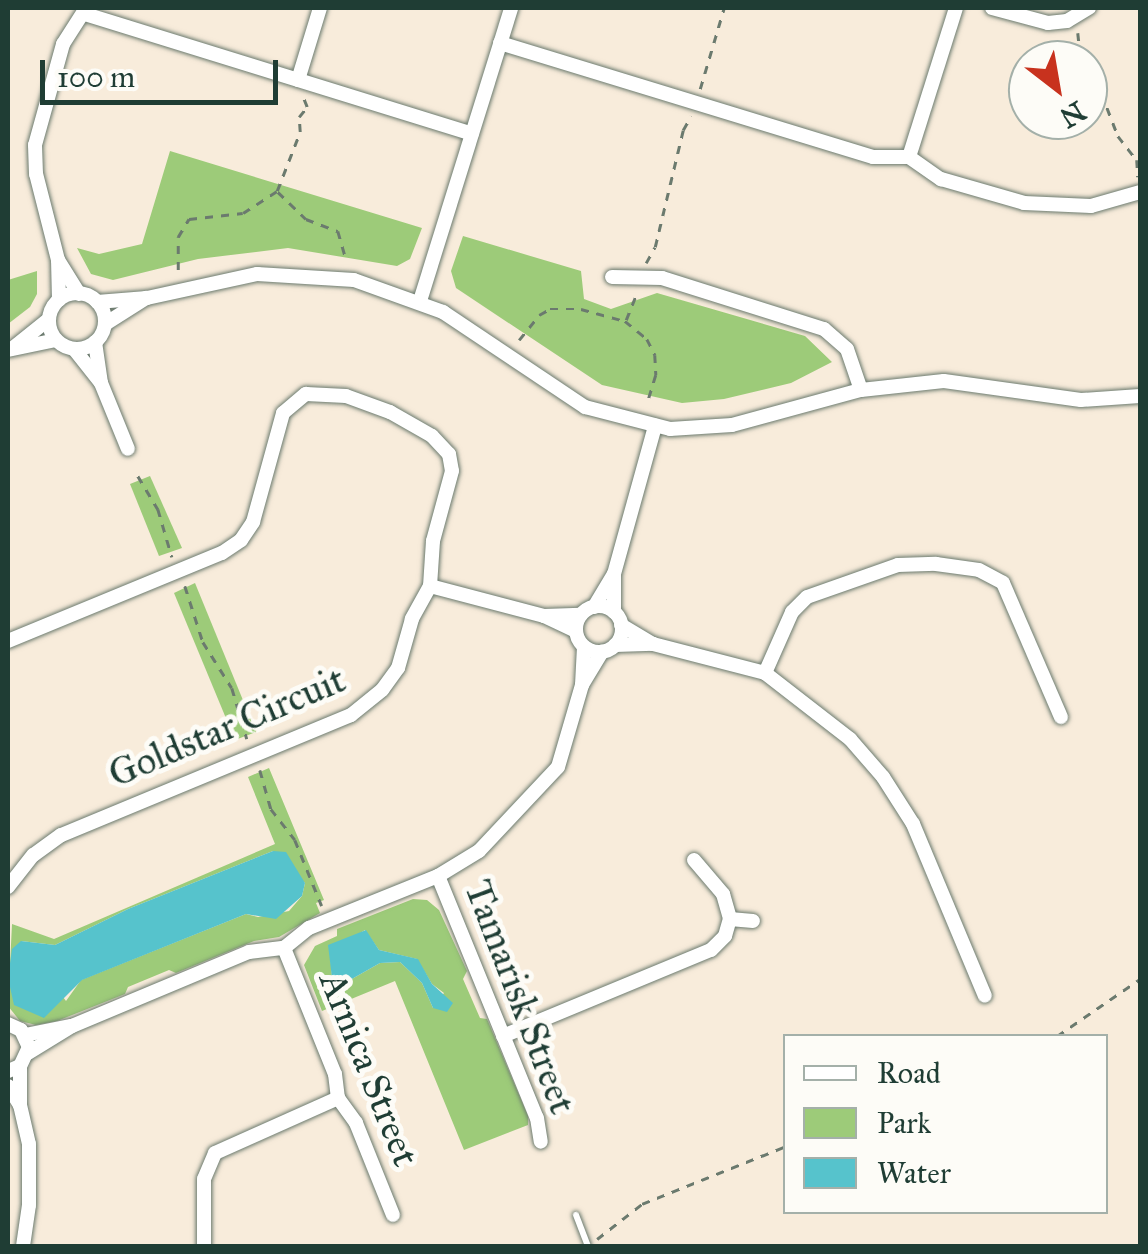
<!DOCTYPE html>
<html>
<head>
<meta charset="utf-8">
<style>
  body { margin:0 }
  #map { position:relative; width:1148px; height:1254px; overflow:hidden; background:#f8ecdb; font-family:"IM FELL Great Primer",serif }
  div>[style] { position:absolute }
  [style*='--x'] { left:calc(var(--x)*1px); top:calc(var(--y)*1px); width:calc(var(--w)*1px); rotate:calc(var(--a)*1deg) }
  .green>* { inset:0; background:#9dcb79 }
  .water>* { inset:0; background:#56c3cc }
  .path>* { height:2.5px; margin-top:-1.25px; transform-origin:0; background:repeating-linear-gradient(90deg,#6b7a6e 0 8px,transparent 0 16px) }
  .roads { filter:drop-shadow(0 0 2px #6b7a6e) drop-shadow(0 0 2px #6b7a6e) }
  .service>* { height:6px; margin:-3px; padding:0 3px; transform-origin:3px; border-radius:3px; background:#fff }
  .minor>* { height:14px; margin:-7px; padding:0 7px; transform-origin:7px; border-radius:7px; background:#fff }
  .minor>.ring { margin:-7px; padding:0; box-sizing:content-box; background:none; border:14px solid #fff; border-radius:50% }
  span { translate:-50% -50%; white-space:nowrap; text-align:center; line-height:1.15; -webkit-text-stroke:10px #fdfcf7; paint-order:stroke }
  .street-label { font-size:38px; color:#1f3d34 }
  .frame { position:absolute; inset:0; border:10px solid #1f3d34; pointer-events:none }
  .legend { position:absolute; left:783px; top:1034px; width:325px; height:180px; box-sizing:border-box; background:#fdfcf7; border:2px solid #a4b0a9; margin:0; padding:12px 18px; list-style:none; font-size:30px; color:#1f3d34 }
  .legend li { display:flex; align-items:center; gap:20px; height:50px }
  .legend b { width:50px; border:2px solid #a4b0a9 }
  .north { position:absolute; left:1008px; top:40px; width:100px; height:100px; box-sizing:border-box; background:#fdfcf7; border:2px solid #a4b0a9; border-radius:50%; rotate:149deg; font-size:28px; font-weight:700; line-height:40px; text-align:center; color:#1f3d34 }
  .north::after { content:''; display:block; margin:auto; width:35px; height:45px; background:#c8321e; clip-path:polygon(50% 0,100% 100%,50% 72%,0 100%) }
  .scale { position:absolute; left:40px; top:60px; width:238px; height:45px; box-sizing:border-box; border:5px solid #1f3d34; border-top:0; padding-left:12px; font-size:30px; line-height:35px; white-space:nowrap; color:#1f3d34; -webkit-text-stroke:8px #fdfcf7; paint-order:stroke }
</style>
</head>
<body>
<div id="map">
  <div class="green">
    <i style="clip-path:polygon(170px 151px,422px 228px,410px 259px,397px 266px,288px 248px,198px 259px,113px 280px,91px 274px,77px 248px,99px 254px,142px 244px)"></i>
    <i style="clip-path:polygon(463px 236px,581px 271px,584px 299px,611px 309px,657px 293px,805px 336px,832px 362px,791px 383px,724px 399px,682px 403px,602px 385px,456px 288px,451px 271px)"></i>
    <i style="clip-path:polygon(37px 271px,37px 294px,30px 307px,8px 324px,8px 280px)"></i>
    <i style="clip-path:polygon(150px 476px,182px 548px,159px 556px,130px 484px)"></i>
    <i style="clip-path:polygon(195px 583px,256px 732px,235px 740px,174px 593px)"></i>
    <i style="clip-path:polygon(evenodd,269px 768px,324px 900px,316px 903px,320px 913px,279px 937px,254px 941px,176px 973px,169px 970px,128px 987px,125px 994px,57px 1021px,36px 1025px,20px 1021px,8px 1006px,12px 924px,54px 939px,275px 844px,248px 777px,269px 768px,273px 851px,305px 883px,302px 896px,289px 911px,258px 917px,246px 914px,81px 980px,66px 1001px,21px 941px,55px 945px,128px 909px,273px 851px)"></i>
    <i style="clip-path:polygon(evenodd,413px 899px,427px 900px,439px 910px,467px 971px,463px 979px,480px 1018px,487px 1019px,528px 1116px,528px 1125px,464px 1150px,395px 981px,322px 1011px,304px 965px,315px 946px,337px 936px,337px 929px,413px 899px,365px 930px,379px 950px,417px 959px,432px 984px,444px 993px,433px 1008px,422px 983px,400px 962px,380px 963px,343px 984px,332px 977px,330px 952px,365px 930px)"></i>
  </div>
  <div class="water">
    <i style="clip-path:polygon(273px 851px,286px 852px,305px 883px,302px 896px,276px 919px,246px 914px,82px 980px,44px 1018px,14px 1005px,8px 978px,12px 949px,21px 941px,55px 945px,128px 909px)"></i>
    <i style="clip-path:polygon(366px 930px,379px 950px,418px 959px,432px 984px,453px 1003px,447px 1012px,433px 1008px,422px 983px,400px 962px,380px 963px,343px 984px,332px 978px,328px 945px)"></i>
  </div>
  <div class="path">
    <i style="--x:1078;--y:33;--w:19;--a:84"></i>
    <i style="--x:1080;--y:52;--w:15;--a:48"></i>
    <i style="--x:1090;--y:63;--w:78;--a:69"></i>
    <i style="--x:1118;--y:136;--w:31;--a:52"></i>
    <i style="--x:1137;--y:160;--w:17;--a:87"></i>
    <i style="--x:700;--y:89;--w:84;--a:-73.5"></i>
    <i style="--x:278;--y:192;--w:39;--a:44"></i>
    <i style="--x:306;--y:219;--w:34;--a:21"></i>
    <i style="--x:338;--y:231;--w:29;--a:74"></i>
    <i style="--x:646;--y:263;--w:18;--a:-61"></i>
    <i style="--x:655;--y:247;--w:120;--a:-76.5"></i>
    <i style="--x:683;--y:130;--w:16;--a:-60"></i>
    <i style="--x:178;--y:270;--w:33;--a:-90"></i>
    <i style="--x:178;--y:237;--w:21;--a:-59"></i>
    <i style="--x:189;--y:219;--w:54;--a:-6.3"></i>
    <i style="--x:243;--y:213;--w:40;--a:-32.9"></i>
    <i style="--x:277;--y:191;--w:63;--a:-68.7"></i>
    <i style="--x:300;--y:132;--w:15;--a:-94"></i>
    <i style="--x:299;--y:117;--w:13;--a:-51"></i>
    <i style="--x:307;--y:107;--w:11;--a:-112"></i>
    <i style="--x:626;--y:320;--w:27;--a:-68"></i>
    <i style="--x:519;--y:340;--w:32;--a:-51"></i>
    <i style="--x:539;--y:315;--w:13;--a:-29"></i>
    <i style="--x:550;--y:309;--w:31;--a:0"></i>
    <i style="--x:581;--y:309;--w:46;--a:15.3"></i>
    <i style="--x:625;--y:321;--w:28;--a:39"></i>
    <i style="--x:647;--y:339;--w:18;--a:63"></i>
    <i style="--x:655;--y:355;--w:20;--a:87"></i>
    <i style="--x:656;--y:375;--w:31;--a:107"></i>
    <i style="--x:138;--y:476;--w:39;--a:59"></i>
    <i style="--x:158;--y:509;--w:50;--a:73.7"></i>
    <i style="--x:185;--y:586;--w:59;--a:72.2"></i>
    <i style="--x:203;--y:642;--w:54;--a:57.8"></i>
    <i style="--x:232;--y:688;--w:53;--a:73.6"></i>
    <i style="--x:260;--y:770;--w:41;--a:74.2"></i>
    <i style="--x:271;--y:809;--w:39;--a:52"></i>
    <i style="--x:295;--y:840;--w:71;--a:67.8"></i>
    <i style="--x:1057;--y:1036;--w:101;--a:-34.5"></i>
    <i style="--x:597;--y:1239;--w:57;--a:-37.9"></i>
    <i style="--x:642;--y:1204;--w:155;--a:-21.9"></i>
  </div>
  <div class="roads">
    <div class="service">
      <i style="--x:576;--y:1215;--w:33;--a:69"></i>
    </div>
    <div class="minor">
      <i style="--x:992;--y:8;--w:58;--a:15"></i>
      <i style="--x:1048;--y:23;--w:19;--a:-6"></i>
      <i style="--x:1067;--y:21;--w:26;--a:-31"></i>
      <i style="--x:85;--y:14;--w:405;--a:17.2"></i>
      <i style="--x:500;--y:43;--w:390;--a:17"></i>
      <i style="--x:873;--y:157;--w:36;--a:0"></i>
      <i style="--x:909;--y:157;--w:39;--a:35"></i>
      <i style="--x:941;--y:179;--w:86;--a:16.1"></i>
      <i style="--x:1024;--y:203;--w:67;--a:2.6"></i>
      <i style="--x:1091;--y:206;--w:51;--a:-15.9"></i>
      <i style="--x:298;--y:80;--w:75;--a:-73"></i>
      <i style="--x:909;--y:157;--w:156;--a:-72.5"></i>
      <i style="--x:58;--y:260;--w:40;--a:58"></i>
      <i style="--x:612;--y:277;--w:50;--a:1.1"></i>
      <i style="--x:662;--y:278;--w:170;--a:17.5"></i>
      <i style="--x:824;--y:329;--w:30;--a:41"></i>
      <i style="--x:847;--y:349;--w:43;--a:71.1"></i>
      <i class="ring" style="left:49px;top:293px;width:42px;height:42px"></i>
      <i style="--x:59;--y:300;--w:40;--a:-91.4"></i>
      <i style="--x:58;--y:260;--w:89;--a:-104.3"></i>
      <i style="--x:36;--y:174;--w:29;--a:-92"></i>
      <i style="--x:35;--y:145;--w:105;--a:-74.5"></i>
      <i style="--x:63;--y:44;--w:43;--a:-57.4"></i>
      <i style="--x:420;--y:301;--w:307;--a:-72.7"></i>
      <i style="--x:97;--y:302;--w:50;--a:-4.6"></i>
      <i style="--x:147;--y:298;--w:113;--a:-12.3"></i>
      <i style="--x:257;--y:274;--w:97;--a:3.5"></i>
      <i style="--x:354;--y:280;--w:95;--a:19.8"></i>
      <i style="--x:443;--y:312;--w:171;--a:33.8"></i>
      <i style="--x:585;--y:407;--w:88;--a:14.5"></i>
      <i style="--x:670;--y:429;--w:62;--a:-3.7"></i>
      <i style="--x:732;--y:425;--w:134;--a:-15.2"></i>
      <i style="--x:861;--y:390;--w:83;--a:-6.2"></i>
      <i style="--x:944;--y:381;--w:138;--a:7.9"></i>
      <i style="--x:1081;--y:400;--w:59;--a:-3.9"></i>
      <i style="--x:105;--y:324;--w:49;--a:-32.4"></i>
      <i style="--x:95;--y:342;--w:41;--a:81.7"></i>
      <i style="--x:13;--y:348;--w:46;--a:-38.9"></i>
      <i style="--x:74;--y:349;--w:43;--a:51.5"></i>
      <i style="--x:101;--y:383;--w:71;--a:67.8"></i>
      <i style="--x:8;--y:350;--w:49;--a:-11.8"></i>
      <i style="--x:430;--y:586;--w:118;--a:14.7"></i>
      <i style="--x:544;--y:616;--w:35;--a:25"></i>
      <i class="ring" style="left:576px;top:606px;width:32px;height:32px"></i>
      <i style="--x:594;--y:607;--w:39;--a:-59"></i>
      <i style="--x:614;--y:612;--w:38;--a:-90"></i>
      <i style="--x:614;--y:574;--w:154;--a:-74.5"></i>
      <i style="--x:544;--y:616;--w:37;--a:-2"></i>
      <i style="--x:621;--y:625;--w:37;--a:31"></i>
      <i style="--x:8;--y:641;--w:231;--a:-22.4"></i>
      <i style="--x:222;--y:553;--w:23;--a:-34"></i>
      <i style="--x:241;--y:540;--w:22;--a:-56"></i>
      <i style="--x:253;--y:522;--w:113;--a:-74.6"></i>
      <i style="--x:283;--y:413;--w:30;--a:-40"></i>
      <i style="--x:306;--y:394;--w:40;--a:2.9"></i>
      <i style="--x:346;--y:396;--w:47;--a:20"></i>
      <i style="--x:390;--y:412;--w:48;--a:29.7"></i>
      <i style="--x:432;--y:436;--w:25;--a:47"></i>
      <i style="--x:449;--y:454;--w:17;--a:80"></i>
      <i style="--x:452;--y:471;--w:73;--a:105.2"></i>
      <i style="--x:433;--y:541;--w:45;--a:93.8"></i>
      <i style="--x:430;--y:586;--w:38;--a:119"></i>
      <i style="--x:412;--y:619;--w:51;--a:105.9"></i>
      <i style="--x:398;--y:668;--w:27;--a:126"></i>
      <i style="--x:382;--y:690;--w:40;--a:141"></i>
      <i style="--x:351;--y:715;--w:314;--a:157.5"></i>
      <i style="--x:61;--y:835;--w:34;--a:144"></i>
      <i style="--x:33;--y:855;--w:41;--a:128"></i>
      <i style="--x:615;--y:645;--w:38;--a:-2"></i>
      <i style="--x:653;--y:644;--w:116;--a:14.5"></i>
      <i style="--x:765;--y:673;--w:108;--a:37.8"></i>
      <i style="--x:850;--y:739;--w:50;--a:49"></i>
      <i style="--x:883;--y:777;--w:56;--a:57.4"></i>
      <i style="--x:913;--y:824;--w:186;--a:67.3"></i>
      <i style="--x:765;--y:673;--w:67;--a:-66.1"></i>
      <i style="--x:792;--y:612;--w:21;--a:-45"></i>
      <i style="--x:807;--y:597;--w:96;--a:-19.4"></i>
      <i style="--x:898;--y:565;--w:38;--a:-2"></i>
      <i style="--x:936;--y:564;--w:43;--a:7.9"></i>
      <i style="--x:979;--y:570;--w:27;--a:28"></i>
      <i style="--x:1003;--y:583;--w:146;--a:66.6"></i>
      <i style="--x:582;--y:685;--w:39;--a:-59"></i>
      <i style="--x:694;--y:860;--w:45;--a:49.5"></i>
      <i style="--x:723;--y:894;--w:26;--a:74"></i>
      <i style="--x:438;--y:876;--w:261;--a:67.8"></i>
      <i style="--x:537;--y:1118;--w:24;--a:81"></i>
      <i style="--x:284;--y:948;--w:136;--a:68"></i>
      <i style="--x:335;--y:1074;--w:24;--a:83"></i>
      <i style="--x:338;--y:1098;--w:31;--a:54"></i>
      <i style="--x:356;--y:1123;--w:99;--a:68.1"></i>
      <i style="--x:8;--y:1024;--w:14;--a:25"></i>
      <i style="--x:21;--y:1030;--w:19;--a:65"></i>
      <i style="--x:29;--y:1047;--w:21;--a:115"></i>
      <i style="--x:20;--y:1066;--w:13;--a:157"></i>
      <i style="--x:25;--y:1035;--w:47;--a:-11.1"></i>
      <i style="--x:503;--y:1036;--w:225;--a:-22.5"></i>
      <i style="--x:711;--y:950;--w:20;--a:-45"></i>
      <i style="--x:725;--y:936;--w:18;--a:-74"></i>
      <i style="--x:730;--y:919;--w:23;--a:5"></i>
      <i style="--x:28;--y:1053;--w:52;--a:-31.5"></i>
      <i style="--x:72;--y:1026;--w:192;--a:-22.7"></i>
      <i style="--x:249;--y:952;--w:35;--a:-7"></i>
      <i style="--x:284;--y:948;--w:32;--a:-39"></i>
      <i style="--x:309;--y:928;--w:139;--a:-22"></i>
      <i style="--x:438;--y:876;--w:48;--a:-31.4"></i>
      <i style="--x:479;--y:851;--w:115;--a:-46.8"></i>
      <i style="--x:558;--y:767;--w:85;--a:-73.7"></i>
      <i style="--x:582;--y:685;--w:38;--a:-87"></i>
      <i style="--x:20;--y:1066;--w:39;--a:90"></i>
      <i style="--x:8;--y:1086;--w:22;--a:58"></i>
      <i style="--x:20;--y:1105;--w:40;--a:77"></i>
      <i style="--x:29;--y:1144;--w:61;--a:90"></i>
      <i style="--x:29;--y:1205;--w:41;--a:98.3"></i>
      <i style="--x:204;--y:1246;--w:67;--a:-90"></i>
      <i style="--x:204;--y:1179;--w:28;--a:-67"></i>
      <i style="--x:215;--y:1153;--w:135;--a:-24.1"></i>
    </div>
  </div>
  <div class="street-label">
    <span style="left:227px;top:727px;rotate:-23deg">Goldstar Circuit</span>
    <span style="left:520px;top:997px;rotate:69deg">Tamarisk Street</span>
    <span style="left:369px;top:1069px;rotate:68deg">Arnica Street</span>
  </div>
  <div class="frame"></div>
  <ul class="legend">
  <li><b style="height:12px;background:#fff"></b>Road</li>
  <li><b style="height:28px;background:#9dcb79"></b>Park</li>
  <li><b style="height:28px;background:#56c3cc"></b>Water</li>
  </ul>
  <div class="north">N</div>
  <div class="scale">100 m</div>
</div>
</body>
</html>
